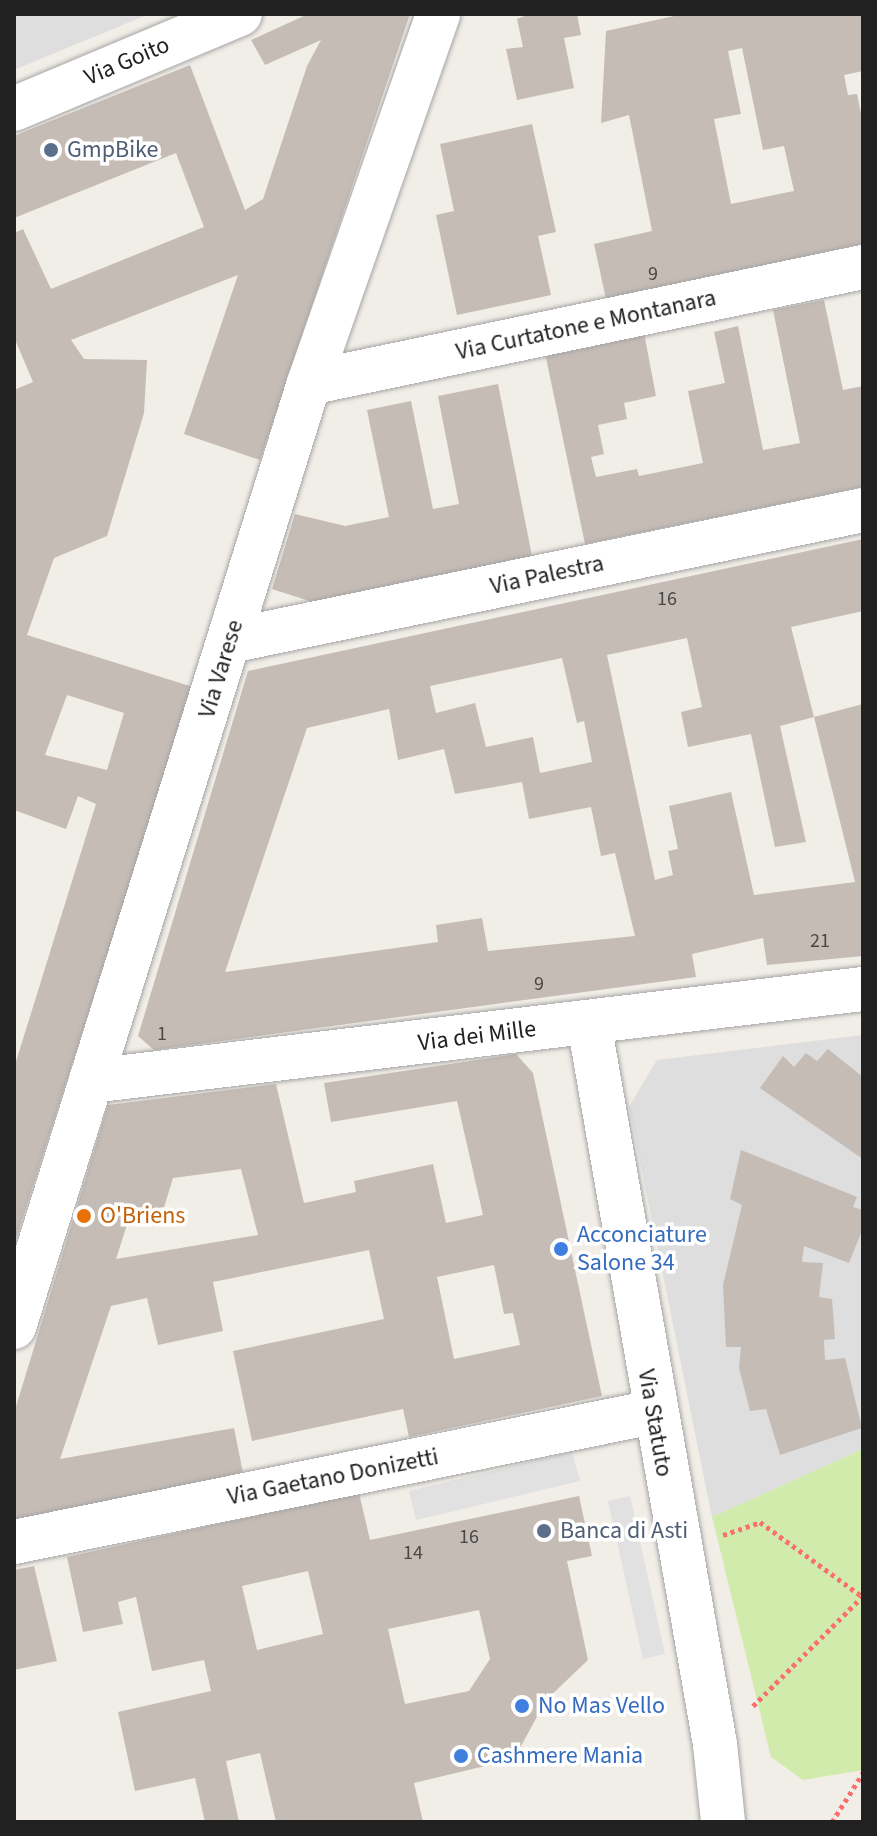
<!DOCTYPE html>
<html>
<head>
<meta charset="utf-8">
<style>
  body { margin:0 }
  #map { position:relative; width:877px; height:1836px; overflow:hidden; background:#f1ede7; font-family:"Source Sans 3",sans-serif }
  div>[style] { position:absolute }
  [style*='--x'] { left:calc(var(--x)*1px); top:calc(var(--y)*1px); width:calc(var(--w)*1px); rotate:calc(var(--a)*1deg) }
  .residential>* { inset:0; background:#dfdede }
  .grass>* { inset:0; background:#d1ebad }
  .parking>* { inset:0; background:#e1e1e1 }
  .building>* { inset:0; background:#c6bcb6 }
  .path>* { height:5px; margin-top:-2.5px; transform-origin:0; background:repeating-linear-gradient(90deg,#fb706e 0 4px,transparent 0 8px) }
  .roads { filter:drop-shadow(0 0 2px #a5a5a5) drop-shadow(0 0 2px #a5a5a5) }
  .street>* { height:44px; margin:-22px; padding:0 22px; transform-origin:22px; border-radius:22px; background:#fff }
  .dots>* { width:22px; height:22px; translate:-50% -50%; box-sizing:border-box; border:4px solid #fff; border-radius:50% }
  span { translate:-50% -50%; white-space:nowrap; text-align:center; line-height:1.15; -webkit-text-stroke:7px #fff; paint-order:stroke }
  .number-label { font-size:20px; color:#4a4846 }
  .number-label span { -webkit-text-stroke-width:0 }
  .street-label { font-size:24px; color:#212121 }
  .service-label { font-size:24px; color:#4e5e75 }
  .left { translate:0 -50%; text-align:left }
  .food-label { font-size:24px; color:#c56008 }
  .shop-label { font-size:24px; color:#366cbe }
  .frame { position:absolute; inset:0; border:16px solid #212121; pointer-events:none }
</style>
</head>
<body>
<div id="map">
  <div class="residential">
    <i style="clip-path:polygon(14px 14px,149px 14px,14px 70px)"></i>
    <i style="clip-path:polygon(863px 1035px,863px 1449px,712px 1517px,629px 1107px,657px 1060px)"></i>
  </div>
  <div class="grass">
    <i style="clip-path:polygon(863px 1449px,863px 1770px,803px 1780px,771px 1757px,712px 1517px)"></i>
  </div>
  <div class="parking">
    <i style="clip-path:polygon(572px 1452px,580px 1481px,416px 1520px,409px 1491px)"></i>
    <i style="clip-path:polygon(630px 1496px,665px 1654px,643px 1659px,608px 1501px)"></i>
  </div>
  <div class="building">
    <i style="clip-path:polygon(evenodd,308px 14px,410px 14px,260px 460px,184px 434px,238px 275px,71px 340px,84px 359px,147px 360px,144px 413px,107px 536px,54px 558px,27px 635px,193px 687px,14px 1245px,14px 1068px,96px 804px,78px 796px,66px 829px,14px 810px,14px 390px,33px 382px,14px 337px,14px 233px,23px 229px,51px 289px,204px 227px,176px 153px,14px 218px,14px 136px,190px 65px,245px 210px,263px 199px,307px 66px,321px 40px,265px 65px,251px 40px,308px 14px,67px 695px,124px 713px,107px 770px,45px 755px,67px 695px)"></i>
    <i style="clip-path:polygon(530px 14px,577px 14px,581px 35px,564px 38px,574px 88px,517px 100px,506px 49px,523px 47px,517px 19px)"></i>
    <i style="clip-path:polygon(evenodd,683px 14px,863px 14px,863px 71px,844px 75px,848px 95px,857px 94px,863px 123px,863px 244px,606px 299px,594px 244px,652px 231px,629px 115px,601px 123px,606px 31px,683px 14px,742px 48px,763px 150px,784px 146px,794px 191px,731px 204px,714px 119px,741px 114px,728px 51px,742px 48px)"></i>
    <i style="clip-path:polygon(532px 124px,556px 232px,538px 236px,551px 295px,457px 315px,436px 215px,454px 211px,440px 144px)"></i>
    <i style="clip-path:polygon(824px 300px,843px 390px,863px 386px,863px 487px,585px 544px,545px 353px,644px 333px,656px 396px,624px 403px,627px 419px,598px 425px,604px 454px,591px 457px,596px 477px,637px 469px,639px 476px,703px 463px,688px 391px,725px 383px,714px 332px,738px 326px,763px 450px,800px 443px,773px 310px)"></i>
    <i style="clip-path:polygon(498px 384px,533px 561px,322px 605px,272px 589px,295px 514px,345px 526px,389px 517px,367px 410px,411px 401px,433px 509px,459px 504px,438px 396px)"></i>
    <i style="clip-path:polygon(evenodd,863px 539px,863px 611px,791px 627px,814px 717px,863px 704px,863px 956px,767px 965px,763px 938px,692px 954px,696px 977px,154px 1050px,138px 1036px,248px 671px,863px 539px,687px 638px,702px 707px,681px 712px,688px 747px,751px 734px,775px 847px,806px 842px,780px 726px,814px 717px,855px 882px,754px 895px,731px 792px,669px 806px,678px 849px,668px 851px,673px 875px,655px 880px,607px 655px,687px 638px,863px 539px,562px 658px,577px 723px,584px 721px,592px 762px,540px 773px,533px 737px,486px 747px,475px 703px,436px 713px,430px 686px,562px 658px,863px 539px,389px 709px,398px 760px,444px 749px,455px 794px,522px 782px,529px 819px,591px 807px,601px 856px,615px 853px,635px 936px,488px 951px,482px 918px,436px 925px,438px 942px,225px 972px,307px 728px,389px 709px)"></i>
    <i style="clip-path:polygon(828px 1049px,863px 1077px,863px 1159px,760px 1088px,783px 1056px,794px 1067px,806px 1053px,817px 1061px)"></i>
    <i style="clip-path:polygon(evenodd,516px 1054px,533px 1073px,602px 1396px,409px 1437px,403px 1409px,252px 1441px,233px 1351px,384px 1319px,369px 1250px,213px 1282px,223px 1331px,158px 1345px,147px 1298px,111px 1306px,60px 1459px,234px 1428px,244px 1478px,14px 1525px,14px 1413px,108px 1105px,276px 1084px,304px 1203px,356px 1192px,354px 1181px,433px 1164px,446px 1223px,483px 1215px,457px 1101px,331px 1122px,324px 1083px,516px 1054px,241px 1169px,258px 1235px,116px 1259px,133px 1206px,162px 1214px,173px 1178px,241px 1169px,516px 1054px,494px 1265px,504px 1314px,513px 1313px,520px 1345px,454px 1359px,437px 1277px,494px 1265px)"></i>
    <i style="clip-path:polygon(741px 1150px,857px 1197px,853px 1207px,863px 1210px,863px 1228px,849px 1263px,804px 1246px,802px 1262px,823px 1263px,819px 1297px,832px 1299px,835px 1339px,824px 1340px,825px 1360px,845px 1358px,862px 1428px,780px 1455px,766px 1409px,750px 1411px,739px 1368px,741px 1347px,726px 1347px,723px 1285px,742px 1205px,730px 1199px)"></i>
    <i style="clip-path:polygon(evenodd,359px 1493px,370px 1540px,579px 1496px,592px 1556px,567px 1561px,588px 1660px,546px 1700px,514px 1759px,414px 1783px,423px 1822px,276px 1822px,260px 1753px,226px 1761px,239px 1822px,205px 1822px,195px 1778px,135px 1791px,118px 1712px,211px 1691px,204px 1660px,152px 1671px,136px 1597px,118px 1602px,123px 1624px,83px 1632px,67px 1557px,359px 1493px,308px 1571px,323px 1634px,257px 1650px,242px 1586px,308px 1571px,359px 1493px,479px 1610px,490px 1659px,469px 1691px,405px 1704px,388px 1629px,479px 1610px)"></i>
    <i style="clip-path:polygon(34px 1566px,57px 1661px,14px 1670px,14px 1570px)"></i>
  </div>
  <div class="path">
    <i style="--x:723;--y:1535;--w:39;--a:-19"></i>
    <i style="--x:760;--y:1522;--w:127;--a:36.1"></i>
    <i style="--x:753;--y:1706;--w:154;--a:-45"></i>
    <i style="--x:832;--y:1822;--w:58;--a:-57.7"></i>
  </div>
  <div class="roads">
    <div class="street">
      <i style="--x:14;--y:109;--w:245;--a:-22.8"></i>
      <i style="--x:309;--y:383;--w:566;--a:-11.83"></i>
      <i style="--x:230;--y:641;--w:646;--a:-11.69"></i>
      <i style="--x:589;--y:1023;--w:732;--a:80.09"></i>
      <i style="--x:715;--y:1744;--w:78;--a:84.1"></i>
      <i style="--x:91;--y:1081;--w:777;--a:-6.8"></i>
      <i style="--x:14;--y:1327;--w:989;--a:-72.65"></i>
      <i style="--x:309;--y:383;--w:391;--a:-70.7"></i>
      <i style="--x:14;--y:1542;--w:652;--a:-11.5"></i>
    </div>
  </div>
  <div class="dots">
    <i style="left:51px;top:150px;background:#5c6f8a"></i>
    <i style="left:84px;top:1216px;background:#e8710a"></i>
    <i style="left:561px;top:1249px;background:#3f7fe0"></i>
    <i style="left:544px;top:1531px;background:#5c6f8a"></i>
    <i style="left:522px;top:1706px;background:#3f7fe0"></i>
    <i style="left:461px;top:1756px;background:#3f7fe0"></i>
  </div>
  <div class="number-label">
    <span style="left:653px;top:274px">9</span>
    <span style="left:667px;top:599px">16</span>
    <span style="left:820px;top:941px">21</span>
    <span style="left:539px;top:984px">9</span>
    <span style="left:162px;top:1034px">1</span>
    <span style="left:469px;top:1537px">16</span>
    <span style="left:413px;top:1553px">14</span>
  </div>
  <div class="street-label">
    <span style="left:127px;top:61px;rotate:-23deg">Via Goito</span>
    <span style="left:586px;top:325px;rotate:-12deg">Via Curtatone e Montanara</span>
    <span style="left:547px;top:575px;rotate:-12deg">Via Palestra</span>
    <span style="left:221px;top:669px;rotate:-73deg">Via Varese</span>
    <span style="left:477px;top:1036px;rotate:-7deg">Via dei Mille</span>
    <span style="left:655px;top:1423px;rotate:80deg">Via Statuto</span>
    <span style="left:333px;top:1477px;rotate:-11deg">Via Gaetano Donizetti</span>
  </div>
  <div class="service-label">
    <span class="left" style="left:67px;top:150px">GmpBike</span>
    <span class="left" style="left:560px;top:1531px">Banca di Asti</span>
  </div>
  <div class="food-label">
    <span class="left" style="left:100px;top:1216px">O'Briens</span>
  </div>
  <div class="shop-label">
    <span class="left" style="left:577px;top:1249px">Acconciature<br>Salone 34</span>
    <span class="left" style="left:538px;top:1706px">No Mas Vello</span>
    <span class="left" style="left:477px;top:1756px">Cashmere Mania</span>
  </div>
  <div class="frame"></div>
</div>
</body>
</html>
